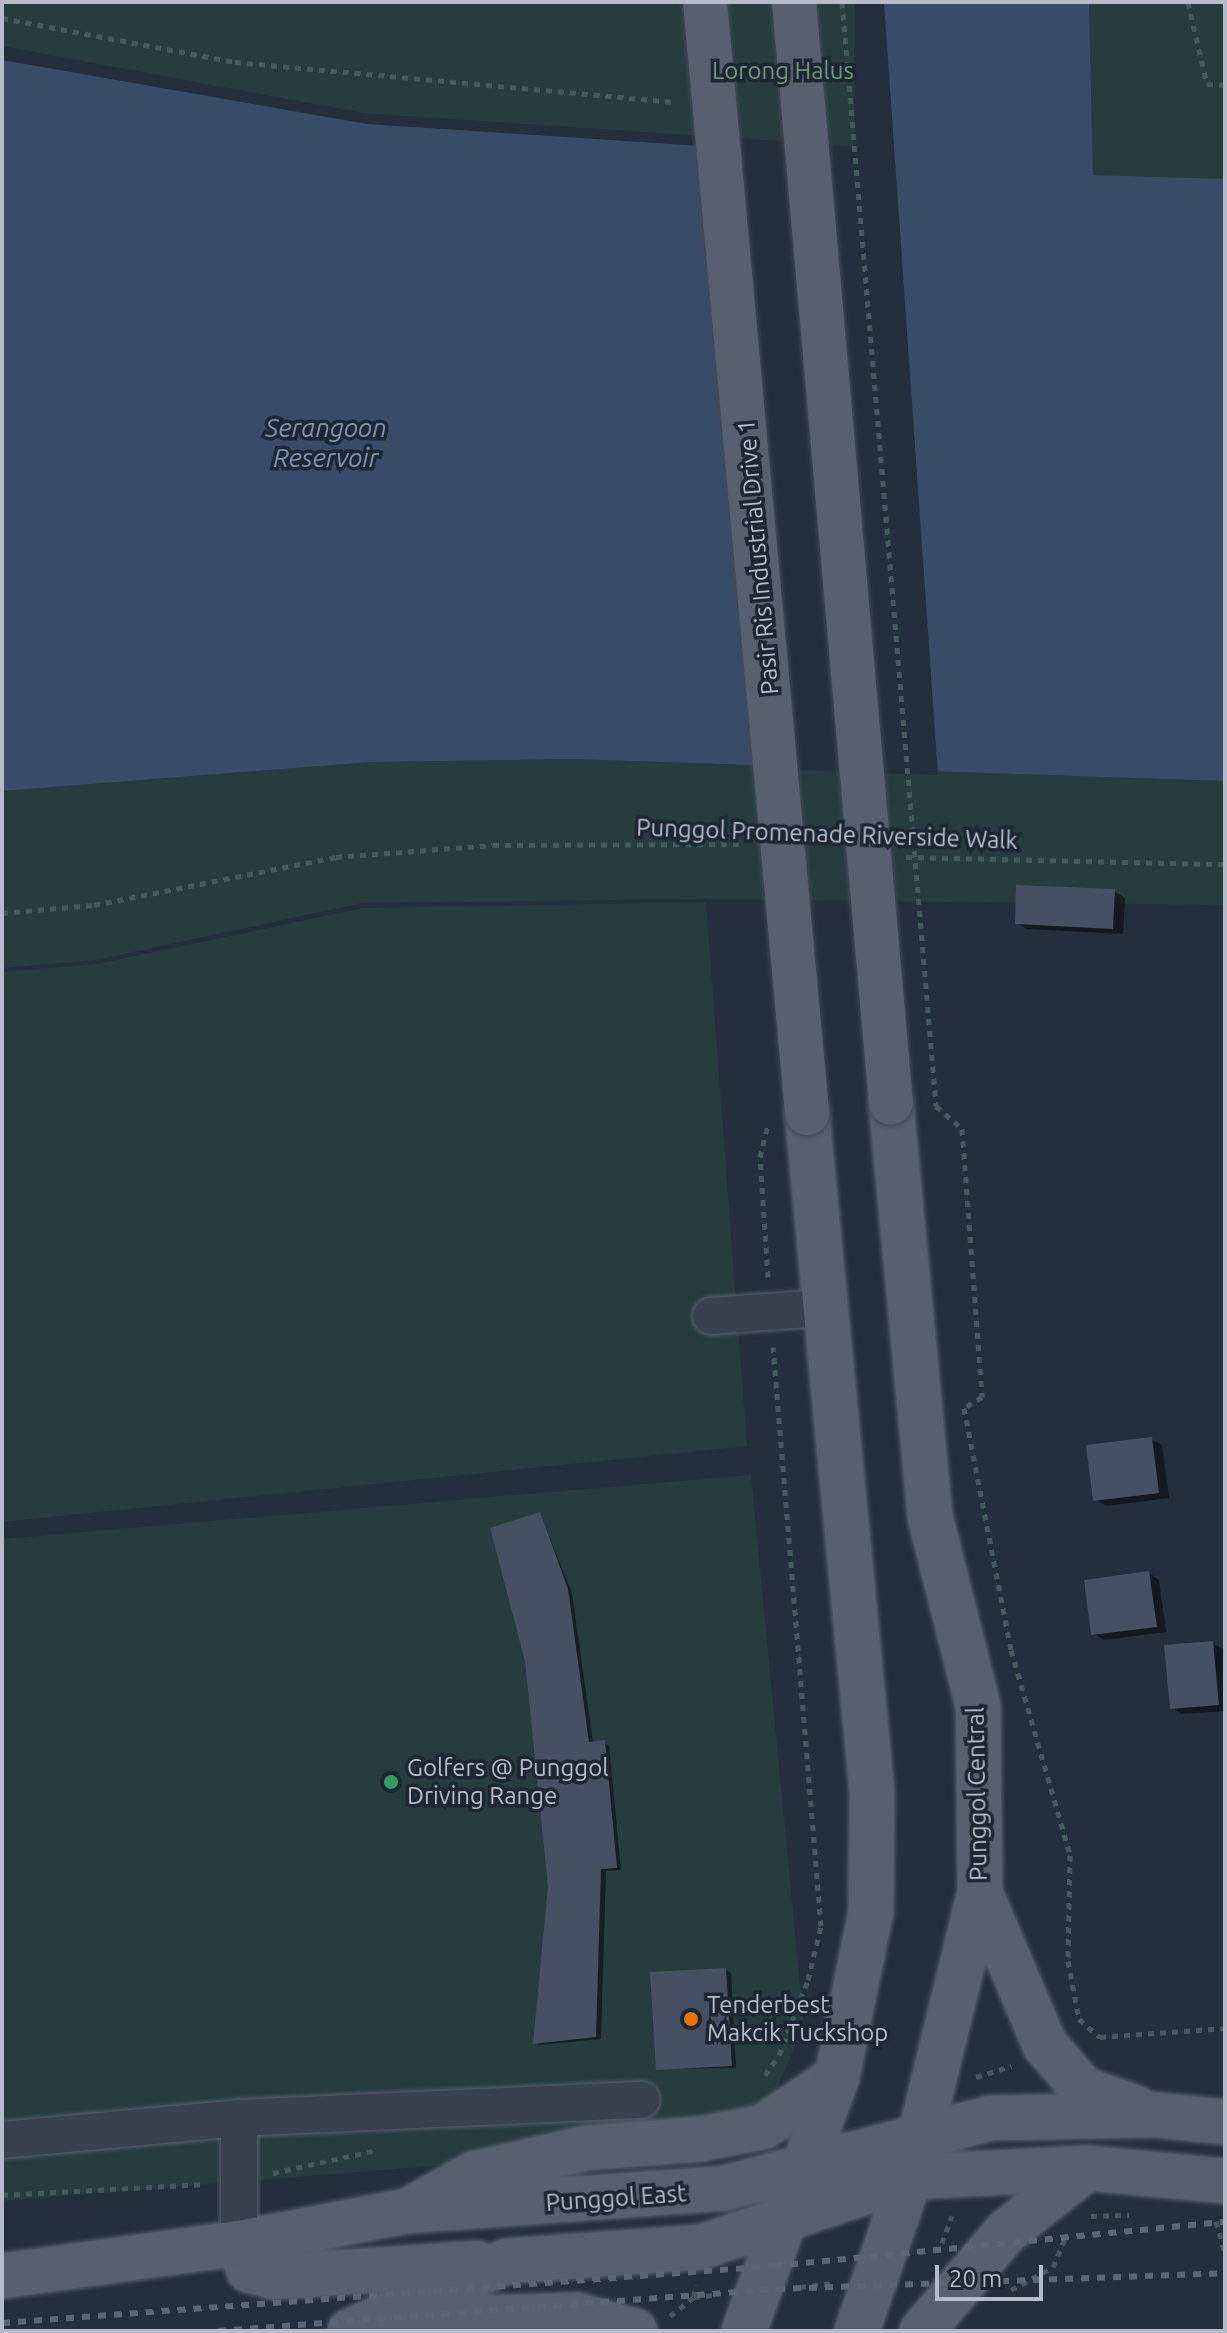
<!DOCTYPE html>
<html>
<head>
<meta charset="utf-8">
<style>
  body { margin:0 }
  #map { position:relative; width:1227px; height:2333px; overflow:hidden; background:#242f3e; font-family:Ubuntu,sans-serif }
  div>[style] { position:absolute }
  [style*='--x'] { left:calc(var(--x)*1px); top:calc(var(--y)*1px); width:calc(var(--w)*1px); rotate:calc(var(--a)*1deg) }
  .green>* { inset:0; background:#263c3f }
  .water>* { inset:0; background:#394c67 }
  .pier>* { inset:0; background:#242f3e }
  .shadow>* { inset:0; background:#0007 }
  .building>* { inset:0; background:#455162 }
  .path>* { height:5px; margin-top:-2.5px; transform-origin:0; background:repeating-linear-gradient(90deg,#44595c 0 6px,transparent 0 12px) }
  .roads { filter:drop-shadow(0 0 2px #565f6c) drop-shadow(0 0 2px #565f6c) }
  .minor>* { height:36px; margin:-18px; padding:0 18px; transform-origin:18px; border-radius:18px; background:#38414e }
  .major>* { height:44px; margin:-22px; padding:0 22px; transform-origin:22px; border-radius:22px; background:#56606e }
  .rail>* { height:6px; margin-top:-3px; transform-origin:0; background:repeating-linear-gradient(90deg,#5a6575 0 8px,transparent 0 16px) }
  .path-bridge>* { height:5px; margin-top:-2.5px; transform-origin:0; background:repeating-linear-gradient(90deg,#44595c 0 6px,transparent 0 12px) }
  .bridges { filter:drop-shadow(0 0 2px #414a57) drop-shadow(0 0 2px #414a57) }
  .major-bridge>* { height:44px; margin:-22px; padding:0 22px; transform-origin:22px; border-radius:22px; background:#56606e }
  .dots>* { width:22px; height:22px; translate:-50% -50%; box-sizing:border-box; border:4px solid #1d2633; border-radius:50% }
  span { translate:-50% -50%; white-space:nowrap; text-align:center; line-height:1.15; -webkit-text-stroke:7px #1d2633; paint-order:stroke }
  .park-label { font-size:24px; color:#6b9a76 }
  .street-label { font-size:24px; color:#b4bcc9 }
  .poi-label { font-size:24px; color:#b4bcc9 }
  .left { translate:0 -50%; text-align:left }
  .water-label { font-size:26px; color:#7c92b1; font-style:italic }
  .frame { position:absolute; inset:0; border:4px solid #b4bcc9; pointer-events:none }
  .scale { position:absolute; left:935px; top:2265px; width:108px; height:36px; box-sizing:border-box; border:4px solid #b4bcc9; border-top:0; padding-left:10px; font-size:24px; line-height:28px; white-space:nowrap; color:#b4bcc9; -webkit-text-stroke:6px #1d2633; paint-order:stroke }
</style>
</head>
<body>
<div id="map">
  <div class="green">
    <i style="clip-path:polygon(2px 2px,855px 2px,854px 146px,363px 113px,2px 46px)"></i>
    <i style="clip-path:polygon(1089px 2px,1225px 2px,1225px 179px,1093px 175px)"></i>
    <i style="clip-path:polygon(573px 759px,1225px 781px,1225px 905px,706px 899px,362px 903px,96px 960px,2px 968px,2px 791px,371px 762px)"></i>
    <i style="clip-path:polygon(706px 902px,747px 1446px,2px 1522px,2px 972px,97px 964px,363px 908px)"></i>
    <i style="clip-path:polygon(751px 1475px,804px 2026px,769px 2105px,713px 2143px,2px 2201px,2px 1539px)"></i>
  </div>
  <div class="water">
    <i style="clip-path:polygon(867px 2px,1089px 2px,1093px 175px,1225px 179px,1225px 781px,573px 759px,371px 762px,2px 791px,2px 60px,367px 124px,864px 157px)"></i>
  </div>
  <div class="pier">
    <i style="clip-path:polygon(863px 2px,884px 2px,938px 775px,761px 769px,705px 145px,861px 152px)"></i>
  </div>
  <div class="shadow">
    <i style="clip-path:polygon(1114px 891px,1125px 898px,1123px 934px,1027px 929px,1017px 923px)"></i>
    <i style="clip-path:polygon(1151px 1439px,1162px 1445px,1169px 1498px,1106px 1506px,1095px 1499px)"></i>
    <i style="clip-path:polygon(540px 1514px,572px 1593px,593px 1743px,609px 1745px,621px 1870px,606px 1871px,601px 2039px,539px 2045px,535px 2043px,550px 1886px)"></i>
    <i style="clip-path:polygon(1149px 1573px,1159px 1580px,1166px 1632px,1104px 1640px,1093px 1633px)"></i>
    <i style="clip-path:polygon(1212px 1643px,1223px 1649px,1225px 1711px,1182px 1714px,1172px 1708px)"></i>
    <i style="clip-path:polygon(726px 1970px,731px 1973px,736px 2068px,657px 2069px)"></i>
  </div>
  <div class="building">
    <i style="clip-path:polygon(1016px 885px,1115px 889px,1113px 929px,1015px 924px)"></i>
    <i style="clip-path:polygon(1152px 1437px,1159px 1493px,1093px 1501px,1086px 1445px)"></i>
    <i style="clip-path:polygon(540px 1512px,568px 1589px,589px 1742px,605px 1740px,617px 1868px,601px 1869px,596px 2037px,533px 2044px,548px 1886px,525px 1661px,490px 1528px)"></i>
    <i style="clip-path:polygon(1149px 1571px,1157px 1627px,1091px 1635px,1084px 1580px)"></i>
    <i style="clip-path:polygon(1213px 1641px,1219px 1705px,1170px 1709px,1164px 1645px)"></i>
    <i style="clip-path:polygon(726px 1968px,732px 2066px,656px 2070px,650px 1972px)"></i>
  </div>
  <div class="path">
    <i style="--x:1188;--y:2;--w:84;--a:77"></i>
    <i style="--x:1207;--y:84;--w:18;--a:3"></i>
    <i style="--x:2;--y:18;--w:237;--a:10.7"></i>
    <i style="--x:235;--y:62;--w:441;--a:5.2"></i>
    <i style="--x:906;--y:857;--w:319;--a:1.3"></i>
    <i style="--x:2;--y:913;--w:92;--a:-5"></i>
    <i style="--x:94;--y:905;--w:247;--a:-11.2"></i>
    <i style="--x:336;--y:857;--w:157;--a:-4.4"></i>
    <i style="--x:493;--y:845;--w:252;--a:-0.2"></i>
    <i style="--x:936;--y:1106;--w:35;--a:41"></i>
    <i style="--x:962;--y:1129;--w:269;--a:85.7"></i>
    <i style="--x:982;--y:1397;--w:21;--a:149"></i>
    <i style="--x:964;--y:1408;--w:247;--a:79"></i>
    <i style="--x:1011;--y:1650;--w:213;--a:73.9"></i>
    <i style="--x:1070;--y:1855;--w:106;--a:91.1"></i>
    <i style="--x:1068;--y:1961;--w:59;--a:79.3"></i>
    <i style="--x:1079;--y:2019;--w:28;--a:41"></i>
    <i style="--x:1100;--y:2037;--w:125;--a:-4.1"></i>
    <i style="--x:768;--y:1277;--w:120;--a:-93.8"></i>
    <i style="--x:760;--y:1157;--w:34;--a:-76"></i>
    <i style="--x:765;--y:2075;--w:24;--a:-55"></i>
    <i style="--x:779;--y:2055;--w:80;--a:-68.9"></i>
    <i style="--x:808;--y:1980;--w:56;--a:-76.5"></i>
    <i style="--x:821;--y:1926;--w:581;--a:-94.74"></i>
    <i style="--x:976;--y:2077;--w:37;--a:-17"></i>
    <i style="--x:273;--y:2173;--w:107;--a:-12.5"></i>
    <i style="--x:2;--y:2195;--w:203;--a:-3.1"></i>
    <i style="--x:1091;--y:2216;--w:38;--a:-2"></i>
    <i style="--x:1216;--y:2221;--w:34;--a:75"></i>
    <i style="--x:942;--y:2243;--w:29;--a:-70"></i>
    <i style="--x:800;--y:2287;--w:34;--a:-7"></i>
    <i style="--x:1011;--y:2290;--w:48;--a:-28.7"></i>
    <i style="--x:1053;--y:2267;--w:34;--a:-67"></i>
    <i style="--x:694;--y:2297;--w:20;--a:-6"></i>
    <i style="--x:670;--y:2316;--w:31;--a:-38"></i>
    <i style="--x:694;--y:2297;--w:12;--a:-85"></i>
  </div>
  <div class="roads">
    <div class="minor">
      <i style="--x:711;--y:1316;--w:112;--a:-4.1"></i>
      <i style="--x:239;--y:2118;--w:125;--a:90"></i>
      <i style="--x:2;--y:2140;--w:238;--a:-5.3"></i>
      <i style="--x:239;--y:2118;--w:403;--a:-2.6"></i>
    </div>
    <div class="major">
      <i style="--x:980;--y:1892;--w:166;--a:67"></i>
      <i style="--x:1045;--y:2045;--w:58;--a:49.2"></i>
      <i style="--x:1083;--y:2089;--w:56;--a:19.7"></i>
      <i style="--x:418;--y:2205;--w:64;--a:-29"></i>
      <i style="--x:474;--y:2174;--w:116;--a:-13"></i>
      <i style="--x:587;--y:2148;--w:114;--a:-4.5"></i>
      <i style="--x:701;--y:2139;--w:63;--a:-11"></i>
      <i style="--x:763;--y:2127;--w:89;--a:-34"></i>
      <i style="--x:239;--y:2243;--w:29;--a:70"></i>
      <i style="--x:249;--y:2270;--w:26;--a:16"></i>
      <i style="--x:274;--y:2277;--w:203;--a:-3.9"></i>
      <i style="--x:2;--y:2276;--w:239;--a:-7.9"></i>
      <i style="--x:239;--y:2243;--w:170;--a:-10.8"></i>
      <i style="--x:406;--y:2211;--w:319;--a:-4.1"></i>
      <i style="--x:724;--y:2188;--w:276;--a:-14.7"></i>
      <i style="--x:991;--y:2118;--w:166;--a:-1"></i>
      <i style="--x:1157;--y:2115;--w:68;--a:5.9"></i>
      <i style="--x:392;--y:2321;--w:184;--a:-1.9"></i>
      <i style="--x:576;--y:2315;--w:61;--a:15.2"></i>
      <i style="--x:350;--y:2331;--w:172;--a:-24"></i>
      <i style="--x:507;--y:2261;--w:195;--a:-4.1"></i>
      <i style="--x:701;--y:2247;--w:220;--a:-18.5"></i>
      <i style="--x:910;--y:2177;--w:177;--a:-2.9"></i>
      <i style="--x:1087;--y:2168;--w:139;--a:5.4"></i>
      <i style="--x:744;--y:2331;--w:270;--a:-69.9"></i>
      <i style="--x:837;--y:2077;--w:168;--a:-78.4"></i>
      <i style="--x:871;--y:1912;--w:120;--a:-89.5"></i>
      <i style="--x:872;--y:1792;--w:682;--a:-95.47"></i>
      <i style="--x:857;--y:2331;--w:163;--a:-71"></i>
      <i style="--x:910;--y:2177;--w:293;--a:-76.2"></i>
      <i style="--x:980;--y:1892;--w:186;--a:-90.6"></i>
      <i style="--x:978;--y:1706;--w:196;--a:-104.2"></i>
      <i style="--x:930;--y:1516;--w:415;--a:-95.4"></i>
      <i style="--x:922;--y:2331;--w:130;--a:-49.7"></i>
      <i style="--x:1006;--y:2232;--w:103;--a:-38.3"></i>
    </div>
  </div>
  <div class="rail">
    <i style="--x:2;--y:2323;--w:774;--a:-4.22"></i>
    <i style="--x:774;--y:2266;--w:453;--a:-5.6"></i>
    <i style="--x:218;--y:2331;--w:561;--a:-4.3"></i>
    <i style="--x:777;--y:2289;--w:448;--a:-2"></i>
  </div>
  <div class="path-bridge">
    <i style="--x:842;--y:2;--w:1108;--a:85.13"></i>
  </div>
  <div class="bridges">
    <div class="major-bridge">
      <i style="--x:705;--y:2;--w:1116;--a:84.75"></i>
      <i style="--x:794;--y:2;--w:1105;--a:84.97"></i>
    </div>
  </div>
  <div class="dots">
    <i style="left:391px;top:1782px;background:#2e9e5b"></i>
    <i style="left:691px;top:2019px;background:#e8710a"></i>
  </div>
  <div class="park-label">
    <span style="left:783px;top:71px">Lorong Halus</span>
  </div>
  <div class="street-label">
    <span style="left:758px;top:557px;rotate:-95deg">Pasir Ris Industrial Drive 1</span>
    <span style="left:827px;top:834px;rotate:2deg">Punggol Promenade Riverside Walk</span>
    <span style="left:977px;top:1794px;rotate:-91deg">Punggol Central</span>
    <span style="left:616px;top:2198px;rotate:-4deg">Punggol East</span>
  </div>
  <div class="poi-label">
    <span class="left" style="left:407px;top:1782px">Golfers @ Punggol<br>Driving Range</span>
    <span class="left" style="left:707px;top:2019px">Tenderbest<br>Makcik Tuckshop</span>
  </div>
  <div class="water-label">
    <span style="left:326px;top:443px">Serangoon<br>Reservoir</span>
  </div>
  <div class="frame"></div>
  <div class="scale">20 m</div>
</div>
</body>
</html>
